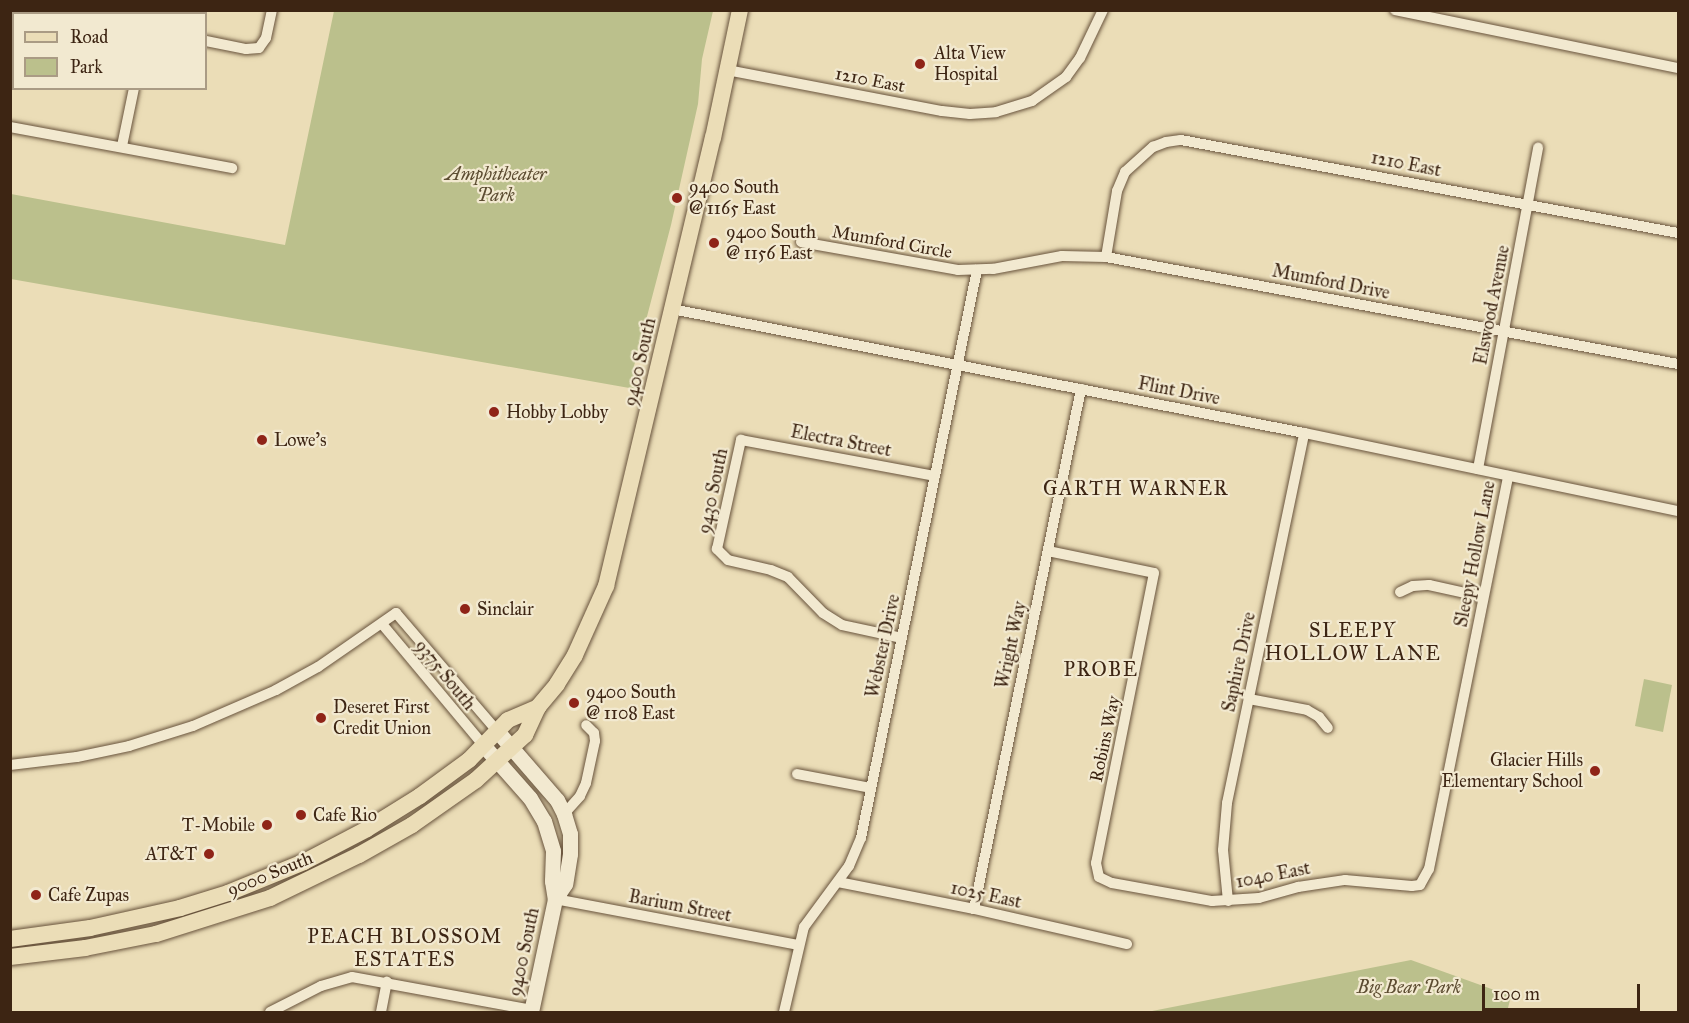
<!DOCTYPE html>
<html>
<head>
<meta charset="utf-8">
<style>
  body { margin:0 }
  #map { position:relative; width:1689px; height:1023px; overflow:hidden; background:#ebddb7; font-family:"IM FELL Great Primer",serif }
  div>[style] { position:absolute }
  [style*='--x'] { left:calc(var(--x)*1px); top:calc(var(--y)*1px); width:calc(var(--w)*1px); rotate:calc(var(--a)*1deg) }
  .green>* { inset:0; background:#bbc08c }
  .roads { filter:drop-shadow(0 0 2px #68533c) drop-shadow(0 0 2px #68533c) }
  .minor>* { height:10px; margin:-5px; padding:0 5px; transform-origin:5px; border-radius:5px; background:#f2e9d0 }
  .secondary>* { height:15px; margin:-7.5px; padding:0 7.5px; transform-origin:7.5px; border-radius:7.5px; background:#f2e9d0 }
  .primary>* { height:16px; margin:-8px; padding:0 8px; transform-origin:8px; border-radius:8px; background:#ebddb7 }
  .dots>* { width:16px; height:16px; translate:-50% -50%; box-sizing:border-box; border:3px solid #f2e9d0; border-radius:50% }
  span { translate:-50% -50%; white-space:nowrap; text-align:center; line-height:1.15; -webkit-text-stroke:4.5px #f2e9d0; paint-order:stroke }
  .poi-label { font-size:18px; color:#3d2513 }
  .left { translate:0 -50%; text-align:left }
  .right { translate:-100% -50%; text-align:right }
  .street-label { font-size:18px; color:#3d2513 }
  .park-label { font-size:18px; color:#5c4c31; font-style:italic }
  .neighbourhood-label { font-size:20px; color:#3d2513; letter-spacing:1.5px }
  .frame { position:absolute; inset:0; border:12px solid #3d2513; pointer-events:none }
  .legend { position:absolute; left:12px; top:12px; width:195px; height:78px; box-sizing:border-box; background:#f2e9d0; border:2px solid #aa9b84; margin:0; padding:8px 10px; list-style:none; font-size:18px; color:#3d2513 }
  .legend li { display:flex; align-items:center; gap:12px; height:30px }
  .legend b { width:30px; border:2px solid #aa9b84 }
  .scale { position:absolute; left:1482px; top:984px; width:158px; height:27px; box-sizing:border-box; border:3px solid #3d2513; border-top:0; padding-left:8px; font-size:18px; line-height:21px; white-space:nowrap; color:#3d2513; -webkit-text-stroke:4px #f2e9d0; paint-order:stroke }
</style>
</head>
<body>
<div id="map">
  <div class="green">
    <i style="clip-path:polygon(334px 11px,713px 11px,702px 59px,698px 104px,671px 225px,634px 366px,635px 389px,11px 279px,11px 194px,285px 245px)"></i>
    <i style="clip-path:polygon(1644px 679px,1672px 685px,1663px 732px,1635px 726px)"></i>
    <i style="clip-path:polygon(1411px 960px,1511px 996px,1507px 1012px,1147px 1012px)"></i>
  </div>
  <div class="roads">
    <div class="minor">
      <i style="--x:1395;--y:10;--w:289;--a:11.6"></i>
      <i style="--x:149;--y:14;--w:4;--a:-76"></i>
      <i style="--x:10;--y:29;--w:15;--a:-74"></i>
      <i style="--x:206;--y:41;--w:41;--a:11.3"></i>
      <i style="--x:246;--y:49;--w:13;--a:-4"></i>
      <i style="--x:259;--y:48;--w:12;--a:-55"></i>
      <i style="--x:266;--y:38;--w:29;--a:-78"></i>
      <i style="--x:727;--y:70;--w:219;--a:10.8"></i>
      <i style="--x:942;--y:111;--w:28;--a:6"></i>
      <i style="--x:970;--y:114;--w:26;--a:-4"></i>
      <i style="--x:996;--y:112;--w:38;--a:-17"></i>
      <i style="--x:1032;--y:101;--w:42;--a:-35.2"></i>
      <i style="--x:1066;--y:77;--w:24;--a:-54"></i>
      <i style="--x:1080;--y:58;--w:53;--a:-64.4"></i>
      <i style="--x:10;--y:127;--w:226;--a:10.5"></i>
      <i style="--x:122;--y:146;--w:59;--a:-78.3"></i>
      <i style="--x:801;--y:242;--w:159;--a:10.1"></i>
      <i style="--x:958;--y:270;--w:35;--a:-2"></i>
      <i style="--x:993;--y:269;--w:70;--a:-10.7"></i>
      <i style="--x:1062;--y:256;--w:44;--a:1.3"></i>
      <i style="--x:1106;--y:257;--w:582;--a:10.6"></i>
      <i style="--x:1106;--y:257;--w:67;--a:-80.5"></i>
      <i style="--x:1117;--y:191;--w:21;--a:-67"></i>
      <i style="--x:1125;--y:172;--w:38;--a:-42"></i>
      <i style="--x:1153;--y:147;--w:14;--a:-21"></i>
      <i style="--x:1166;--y:142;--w:15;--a:-8"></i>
      <i style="--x:1181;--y:140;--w:506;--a:10.6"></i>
      <i style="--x:672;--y:309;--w:644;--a:11.1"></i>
      <i style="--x:1304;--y:433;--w:382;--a:11.8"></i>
      <i style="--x:1478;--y:469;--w:327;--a:-79.4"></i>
      <i style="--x:1048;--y:551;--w:108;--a:11.7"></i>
      <i style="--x:1154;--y:573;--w:296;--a:101.3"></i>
      <i style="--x:1096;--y:863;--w:14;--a:78"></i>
      <i style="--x:1099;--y:877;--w:14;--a:25"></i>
      <i style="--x:1112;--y:883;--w:102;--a:10.2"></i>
      <i style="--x:1212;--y:901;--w:47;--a:-3.7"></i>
      <i style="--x:1259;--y:898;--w:41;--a:-15.8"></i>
      <i style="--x:1298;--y:887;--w:48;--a:-8.5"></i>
      <i style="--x:1345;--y:880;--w:67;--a:5.1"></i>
      <i style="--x:1412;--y:886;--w:8;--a:-7"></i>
      <i style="--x:1420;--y:885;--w:18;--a:-61"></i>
      <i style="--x:1429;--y:869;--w:401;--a:-78.6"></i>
      <i style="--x:1400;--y:592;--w:14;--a:-25"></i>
      <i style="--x:1413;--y:586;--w:16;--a:-4"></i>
      <i style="--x:1429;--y:585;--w:55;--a:12.5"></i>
      <i style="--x:382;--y:624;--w:159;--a:50.1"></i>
      <i style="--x:902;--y:638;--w:61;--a:-167.8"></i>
      <i style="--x:842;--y:625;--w:22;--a:-148"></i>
      <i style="--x:823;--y:613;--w:50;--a:-134.2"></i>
      <i style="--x:788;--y:577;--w:18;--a:-158"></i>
      <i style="--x:771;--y:570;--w:44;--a:-166.9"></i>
      <i style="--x:728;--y:560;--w:16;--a:-135"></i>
      <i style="--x:717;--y:549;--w:112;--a:-77.6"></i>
      <i style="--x:741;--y:440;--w:197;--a:10.5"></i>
      <i style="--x:1249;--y:699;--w:59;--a:10.7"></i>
      <i style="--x:1307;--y:710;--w:14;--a:30"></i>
      <i style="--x:1319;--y:717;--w:14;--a:51"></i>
      <i style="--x:10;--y:765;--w:67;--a:-6.8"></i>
      <i style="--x:77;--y:757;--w:53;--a:-11.9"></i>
      <i style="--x:129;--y:746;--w:67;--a:-17.4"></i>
      <i style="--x:193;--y:726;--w:90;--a:-23.4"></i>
      <i style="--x:276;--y:690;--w:48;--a:-28.7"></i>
      <i style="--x:318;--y:667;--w:95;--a:-34.7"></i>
      <i style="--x:396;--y:613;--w:157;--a:49.4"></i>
      <i style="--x:797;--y:774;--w:75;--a:10.7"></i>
      <i style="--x:564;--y:814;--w:24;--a:-48"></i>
      <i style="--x:580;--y:796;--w:14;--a:-65"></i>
      <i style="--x:586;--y:783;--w:43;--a:-77.9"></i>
      <i style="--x:595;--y:741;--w:8;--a:-97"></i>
      <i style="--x:594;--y:733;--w:11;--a:-135"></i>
      <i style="--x:838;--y:882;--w:139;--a:11.2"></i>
      <i style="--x:974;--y:909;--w:157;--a:12.9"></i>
      <i style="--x:555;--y:899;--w:247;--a:10.7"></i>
      <i style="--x:1228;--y:901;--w:51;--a:-95.6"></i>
      <i style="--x:1223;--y:850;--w:47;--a:-85.1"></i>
      <i style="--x:1227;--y:803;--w:378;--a:-78.2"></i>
      <i style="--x:974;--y:909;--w:531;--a:-78.37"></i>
      <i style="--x:270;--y:1012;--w:57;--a:-27"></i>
      <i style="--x:321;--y:986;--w:32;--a:-16"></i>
      <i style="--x:352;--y:977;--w:183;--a:10.4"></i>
      <i style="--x:381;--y:1012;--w:31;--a:-79"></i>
      <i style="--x:784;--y:1012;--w:87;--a:-76.8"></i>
      <i style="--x:804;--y:927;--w:76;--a:-53.6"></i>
      <i style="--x:849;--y:866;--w:30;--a:-67"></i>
      <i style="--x:861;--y:838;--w:580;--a:-78.46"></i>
    </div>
    <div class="secondary">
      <i style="--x:498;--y:732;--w:90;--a:49.1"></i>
      <i style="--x:557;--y:800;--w:16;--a:63"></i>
      <i style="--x:564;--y:814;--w:21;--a:73"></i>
      <i style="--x:570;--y:834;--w:20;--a:90"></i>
      <i style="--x:570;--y:854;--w:30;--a:99"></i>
      <i style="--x:565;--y:884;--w:18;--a:124"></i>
      <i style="--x:555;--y:899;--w:116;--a:102"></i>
      <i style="--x:484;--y:746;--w:69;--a:48.5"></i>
      <i style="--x:530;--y:798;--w:27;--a:59"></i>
      <i style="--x:544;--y:821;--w:31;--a:73"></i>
      <i style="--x:553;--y:851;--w:30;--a:92"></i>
      <i style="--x:552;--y:881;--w:18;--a:81"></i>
    </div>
    <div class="primary">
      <i style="--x:10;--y:939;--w:81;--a:-7.8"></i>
      <i style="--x:90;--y:928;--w:92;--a:-12.5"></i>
      <i style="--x:180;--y:908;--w:50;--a:-17.4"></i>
      <i style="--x:228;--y:893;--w:82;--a:-22.2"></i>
      <i style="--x:304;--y:862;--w:71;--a:-27.6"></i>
      <i style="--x:367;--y:829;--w:62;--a:-31.9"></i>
      <i style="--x:420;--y:796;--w:61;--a:-36.3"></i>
      <i style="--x:469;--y:760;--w:56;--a:-45.7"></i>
      <i style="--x:508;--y:720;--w:33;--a:-23"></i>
      <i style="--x:10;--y:957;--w:76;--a:-6.8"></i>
      <i style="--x:85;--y:948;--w:72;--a:-11.2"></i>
      <i style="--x:156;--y:934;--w:120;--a:-17.5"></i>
      <i style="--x:270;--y:898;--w:99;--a:-25.8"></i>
      <i style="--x:359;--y:855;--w:61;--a:-29.5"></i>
      <i style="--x:412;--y:825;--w:78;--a:-35.1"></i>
      <i style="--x:476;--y:780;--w:67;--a:-42.6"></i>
      <i style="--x:525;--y:735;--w:31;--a:-65"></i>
      <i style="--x:538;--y:707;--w:30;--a:-50"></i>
      <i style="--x:557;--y:684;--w:34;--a:-58"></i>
      <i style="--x:575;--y:655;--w:76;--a:-65.8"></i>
      <i style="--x:606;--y:586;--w:461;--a:-76.6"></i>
      <i style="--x:713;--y:138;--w:131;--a:-78.1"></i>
    </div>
  </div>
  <div class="dots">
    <i style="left:920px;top:64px;background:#8f2418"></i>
    <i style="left:677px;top:198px;background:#8f2418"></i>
    <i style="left:714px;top:243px;background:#8f2418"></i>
    <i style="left:494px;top:412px;background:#8f2418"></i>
    <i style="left:262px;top:440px;background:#8f2418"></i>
    <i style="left:465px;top:609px;background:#8f2418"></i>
    <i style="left:574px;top:703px;background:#8f2418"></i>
    <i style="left:321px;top:718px;background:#8f2418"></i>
    <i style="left:1595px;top:771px;background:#8f2418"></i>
    <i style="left:301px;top:815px;background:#8f2418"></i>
    <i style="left:267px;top:825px;background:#8f2418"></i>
    <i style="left:209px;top:854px;background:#8f2418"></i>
    <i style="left:36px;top:895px;background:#8f2418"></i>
  </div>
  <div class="poi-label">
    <span class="left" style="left:934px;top:64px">Alta View<br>Hospital</span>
    <span class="left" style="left:689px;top:198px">9400 South<br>@ 1165 East</span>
    <span class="left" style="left:726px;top:243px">9400 South<br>@ 1156 East</span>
    <span class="left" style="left:506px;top:412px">Hobby Lobby</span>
    <span class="left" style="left:274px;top:440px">Lowe's</span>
    <span class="left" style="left:477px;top:609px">Sinclair</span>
    <span class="left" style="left:586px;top:703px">9400 South<br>@ 1108 East</span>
    <span class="left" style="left:333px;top:718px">Deseret First<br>Credit Union</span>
    <span class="right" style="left:1583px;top:771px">Glacier Hills<br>Elementary School</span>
    <span class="left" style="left:313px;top:815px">Cafe Rio</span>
    <span class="right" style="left:255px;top:825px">T-Mobile</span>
    <span class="right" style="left:197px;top:854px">AT&amp;T</span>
    <span class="left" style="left:48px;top:895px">Cafe Zupas</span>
  </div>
  <div class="street-label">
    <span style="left:870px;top:80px;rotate:11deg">1210 East</span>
    <span style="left:1406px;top:164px;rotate:11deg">1210 East</span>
    <span style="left:892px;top:242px;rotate:10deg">Mumford Circle</span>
    <span style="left:1331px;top:282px;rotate:11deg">Mumford Drive</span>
    <span style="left:1492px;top:305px;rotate:-79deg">Elswood Avenue</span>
    <span style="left:640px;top:362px;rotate:-77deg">9400 South</span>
    <span style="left:1179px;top:391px;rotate:11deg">Flint Drive</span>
    <span style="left:841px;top:441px;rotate:11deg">Electra Street</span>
    <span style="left:713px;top:491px;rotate:-78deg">9430 South</span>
    <span style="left:1475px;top:554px;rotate:-79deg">Sleepy Hollow Lane</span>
    <span style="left:1011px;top:645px;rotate:-78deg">Wright Way</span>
    <span style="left:883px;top:646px;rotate:-78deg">Webster Drive</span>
    <span style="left:1239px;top:662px;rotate:-78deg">Saphire Drive</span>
    <span style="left:445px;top:675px;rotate:51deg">9375 South</span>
    <span style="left:1105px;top:739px;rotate:-78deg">Robins Way</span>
    <span style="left:270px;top:874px;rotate:-22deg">9000 South</span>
    <span style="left:1273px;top:875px;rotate:-11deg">1040 East</span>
    <span style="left:986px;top:895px;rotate:12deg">1025 East</span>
    <span style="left:680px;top:906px;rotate:11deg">Barium Street</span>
    <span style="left:524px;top:952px;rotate:-78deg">9400 South</span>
  </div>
  <div class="park-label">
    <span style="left:496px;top:185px">Amphitheater<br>Park</span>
    <span style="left:1409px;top:987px">Big Bear Park</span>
  </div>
  <div class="neighbourhood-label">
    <span style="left:1136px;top:488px">GARTH WARNER</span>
    <span style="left:1353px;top:642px">SLEEPY<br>HOLLOW LANE</span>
    <span style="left:1101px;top:669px">PROBE</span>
    <span style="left:405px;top:948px">PEACH BLOSSOM<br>ESTATES</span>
  </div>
  <div class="frame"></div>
  <ul class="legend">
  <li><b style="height:8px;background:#ebddb7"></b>Road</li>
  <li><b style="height:16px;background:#bbc08c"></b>Park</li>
  </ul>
  <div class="scale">100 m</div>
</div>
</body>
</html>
